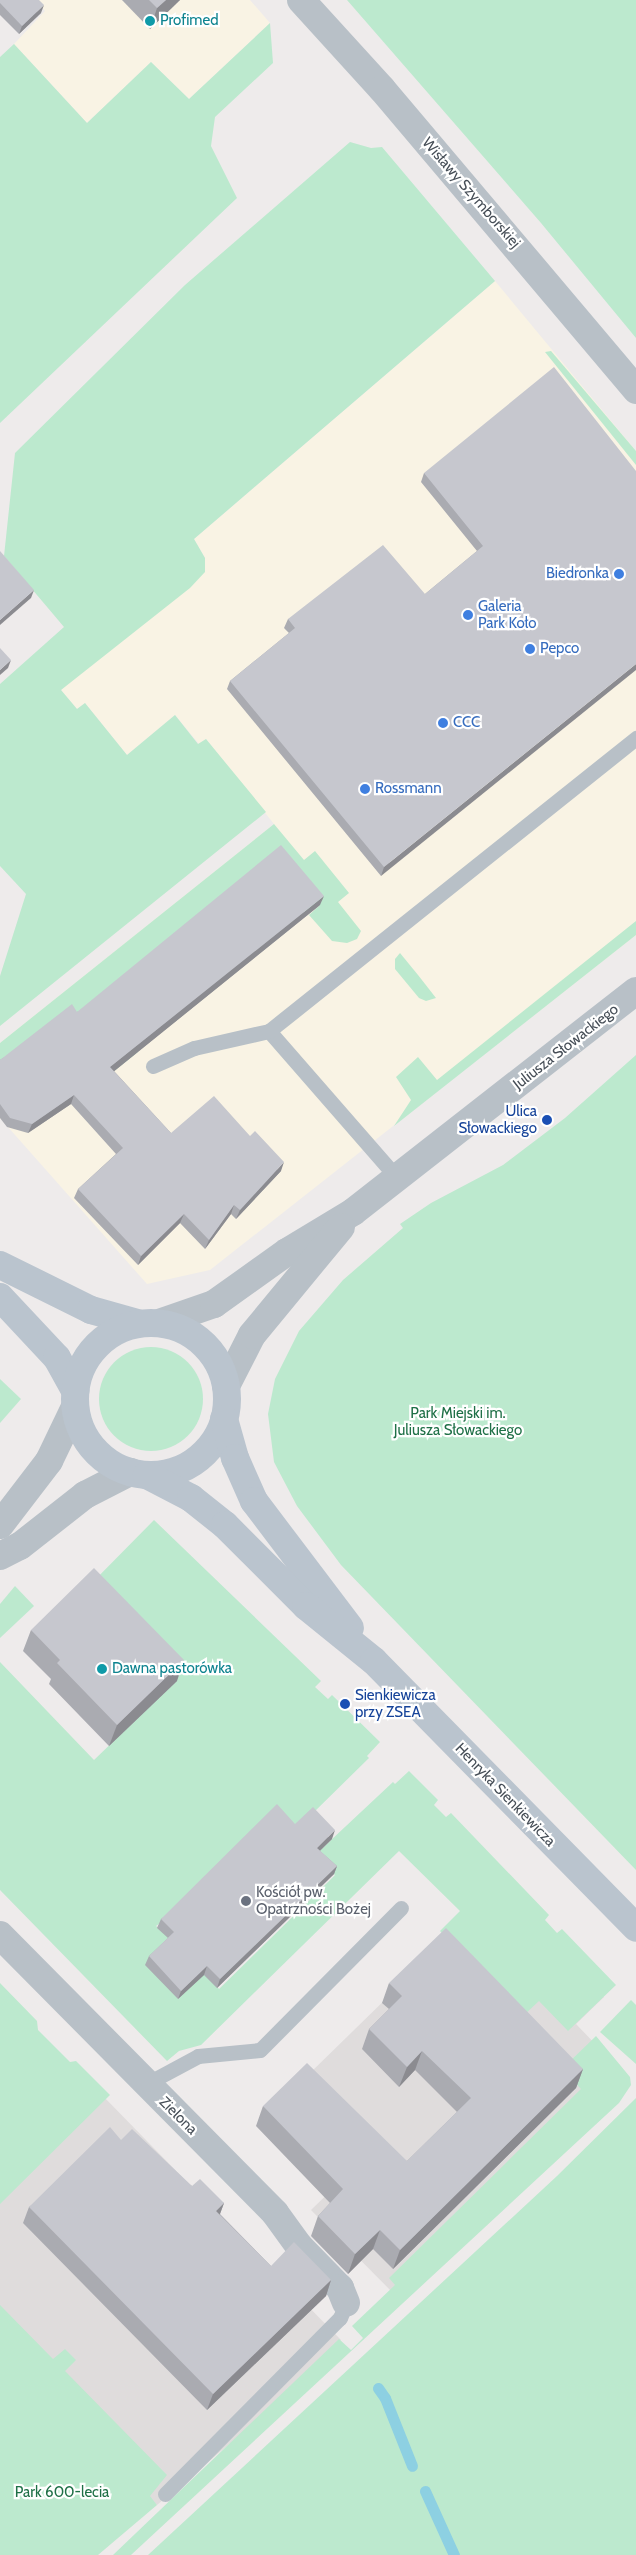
<!DOCTYPE html>
<html>
<head>
<meta charset="utf-8">
<style>
  body { margin:0 }
  #map { position:relative; width:636px; height:2555px; overflow:hidden; background:#eeebeb; font-family:Cabin,sans-serif }
  div>[style] { position:absolute }
  [style*='--x'] { left:calc(var(--x)*1px); top:calc(var(--y)*1px); width:calc(var(--w)*1px); rotate:calc(var(--a)*1deg) }
  .commercial>* { inset:0; background:#f9f3e4 }
  .education>* { inset:0; background:#dfdcdc }
  .green>* { inset:0; background:#bce9ce }
  .round { border-radius:50% }
  .stream>* { height:11px; margin:-5.5px; padding:0 5.5px; transform-origin:5.5px; border-radius:5.5px; background:#8dd0e2 }
  .lane>* { height:15px; margin:-7.5px; padding:0 7.5px; transform-origin:7.5px; border-radius:7.5px; background:#b8c0c7 }
  .street>* { height:28px; margin:-14px; padding:0 14px; transform-origin:14px; border-radius:14px; background:#b8c0c7 }
  .secondary>* { height:28px; margin:-14px; padding:0 14px; transform-origin:14px; border-radius:14px; background:#bac4ce }
  .secondary>.ring { margin:-14px; padding:0; box-sizing:content-box; background:none; border:28px solid #bac4ce; border-radius:50% }
  .wall>* { inset:0; background:#aaabb1 }
  .shaded-wall>* { inset:0; background:#8b8b90 }
  .building>* { inset:0; background:#c6c7ce }
  .dots>* { width:14px; height:14px; translate:-50% -50%; box-sizing:border-box; border:2px solid #fff; border-radius:50% }
  span { translate:-50% -50%; white-space:nowrap; text-align:center; line-height:1.15; -webkit-text-stroke:4.5px #fff; paint-order:stroke }
  .culture-label { font-size:15px; color:#0d838f }
  .left { translate:0 -50%; text-align:left }
  .street-label { font-size:15px; color:#464e57 }
  .shop-label { font-size:15px; color:#366cbe }
  .right { translate:-100% -50%; text-align:right }
  .transit-label { font-size:15px; color:#164399 }
  .park-label { font-size:15px; color:#1f7047 }
  .worship-label { font-size:15px; color:#5b616d }
</style>
</head>
<body>
<div id="map">
  <div class="commercial">
    <i style="clip-path:polygon(35px 0,250px 0,270px 23px,189px 99px,151px 62px,87px 123px,14px 44px,45px 11px)"></i>
    <i style="clip-path:polygon(495px 281px,636px 451px,636px 935px,210px 1270px,147px 1284px,0 1118px,0 1043px,274px 824px,206px 739px,199px 744px,175px 715px,127px 755px,85px 703px,77px 709px,61px 690px,205px 558px,194px 539px)"></i>
  </div>
  <div class="education">
    <i style="clip-path:polygon(438px 1948px,604px 1997px,576px 2024px,627px 2077px,392px 2292px,311px 2210px,379px 2144px,309px 2074px)"></i>
    <i style="clip-path:polygon(103px 2096px,341px 2340px,252px 2425px,157px 2505px,0 2332px,0 2197px)"></i>
  </div>
  <div class="green">
    <i style="clip-path:polygon(347px 0,636px 0,636px 338px,541px 223px)"></i>
    <i style="clip-path:polygon(270px 23px,273px 63px,215px 117px,211px 146px,237px 198px,0 423px,0 57px,14px 44px,87px 123px,151px 62px,189px 99px)"></i>
    <i style="clip-path:polygon(350px 142px,371px 148px,382px 147px,495px 281px,194px 539px,205px 558px,205px 572px,190px 588px,61px 690px,77px 709px,85px 703px,127px 755px,175px 715px,198px 744px,206px 739px,266px 812px,0 1026px,0 976px,26px 894px,0 866px,0 684px,64px 627px,4px 556px,15px 453px,185px 285px)"></i>
    <i style="clip-path:polygon(551px 351px,636px 451px,636px 465px,545px 352px)"></i>
    <i style="clip-path:polygon(274px 824px,304px 860px,315px 851px,349px 893px,338px 902px,361px 931px,357px 939px,347px 943px,332px 941px,309px 915px,320px 905px,99px 1001px,138px 1052px,113px 1072px,0 1066px,0 1043px)"></i>
    <i style="clip-path:polygon(636px 921px,636px 935px,394px 1126px,411px 1100px,396px 1077px,418px 1057px,437px 1080px)"></i>
    <i style="clip-path:polygon(400px 953px,418px 975px,436px 998px,426px 1001px,419px 998px,395px 969px,395px 959px)"></i>
    <i style="clip-path:polygon(636px 1055px,636px 1870px,341px 1565px,297px 1506px,274px 1462px,268px 1414px,275px 1379px,299px 1331px,343px 1280px,403px 1228px,400px 1224px,431px 1203px,503px 1165px,565px 1118px)"></i>
    <i class="round" style="left:99px;top:1347px;width:104px;height:104px"></i>
    <i style="clip-path:polygon(0 1379px,21px 1399px,0 1423px)"></i>
    <i style="clip-path:polygon(154px 1520px,321px 1681px,315px 1687px,328px 1699px,332px 1695px,380px 1742px,367px 1756px,369px 1758px,310px 1816px,156px 1926px,173px 1939px,178px 1999px,205px 1973px,219px 1989px,328px 1882px,335px 1875px,314px 1856px,393px 1782px,395px 1784px,409px 1771px,438px 1800px,434px 1805px,446px 1817px,451px 1813px,549px 1915px,545px 1920px,557px 1933px,562px 1929px,616px 1985px,568px 2031px,539px 2001px,523px 2016px,440px 1931px,460px 1911px,399px 1851px,201px 2045px,179px 2051px,167px 2061px,0 1890px,0 1662px,94px 1760px,176px 1681px,86px 1589px)"></i>
    <i style="clip-path:polygon(15px 1586px,34px 1606px,0 1638px,0 1604px)"></i>
    <i style="clip-path:polygon(0 1983px,37px 2021px,38px 2030px,70px 2062px,76px 2061px,110px 2095px,0 2204px)"></i>
    <i style="clip-path:polygon(631px 2000px,636px 2005px,636px 2064px,600px 2032px)"></i>
    <i style="clip-path:polygon(596px 2036px,630px 2077px,631px 2085px,619px 2103px,131px 2555px,113px 2555px,339px 2339px,351px 2350px,363px 2338px,352px 2326px,395px 2285px,389px 2278px,581px 2089px,562px 2069px)"></i>
    <i style="clip-path:polygon(636px 2098px,636px 2555px,148px 2555px,557px 2176px)"></i>
    <i style="clip-path:polygon(0 2305px,53px 2359px,65px 2349px,76px 2360px,65px 2371px,167px 2475px,150px 2496px,157px 2505px,98px 2555px,0 2555px)"></i>
  </div>
  <div class="stream">
    <i style="--x:378;--y:2388;--w:12;--a:55"></i>
    <i style="--x:385;--y:2398;--w:73;--a:68.3"></i>
    <i style="--x:425;--y:2491;--w:70;--a:65.6"></i>
  </div>
  <div class="lane">
    <i style="--x:269;--y:1031;--w:196;--a:48.9"></i>
    <i style="--x:153;--y:1066;--w:45;--a:-23.7"></i>
    <i style="--x:194;--y:1048;--w:77;--a:-12.8"></i>
    <i style="--x:269;--y:1031;--w:470;--a:-38.6"></i>
    <i style="--x:146;--y:2084;--w:59;--a:-28.3"></i>
    <i style="--x:198;--y:2056;--w:62;--a:-5.5"></i>
    <i style="--x:260;--y:2050;--w:200;--a:-45.2"></i>
    <i style="--x:165;--y:2494;--w:248;--a:-45.2"></i>
    <i style="--x:340;--y:2318;--w:16;--a:-68"></i>
  </div>
  <div class="street">
    <i style="--x:301;--y:0;--w:120;--a:47.7"></i>
    <i style="--x:382;--y:89;--w:394;--a:49.8"></i>
    <i style="--x:159;--y:1323;--w:58;--a:-19.1"></i>
    <i style="--x:214;--y:1304;--w:90;--a:-35.5"></i>
    <i style="--x:287;--y:1252;--w:77;--a:-31.2"></i>
    <i style="--x:353;--y:1212;--w:359;--a:-38"></i>
    <i style="--x:226;--y:1386;--w:57;--a:-63"></i>
    <i style="--x:252;--y:1335;--w:140;--a:-50.5"></i>
    <i style="--x:0;--y:1525;--w:81;--a:-52.6"></i>
    <i style="--x:49;--y:1461;--w:60;--a:-64.3"></i>
    <i style="--x:0;--y:1556;--w:22;--a:-27"></i>
    <i style="--x:20;--y:1546;--w:83;--a:-38.1"></i>
    <i style="--x:85;--y:1495;--w:51;--a:-27.1"></i>
    <i style="--x:0;--y:1935;--w:391;--a:45.3"></i>
    <i style="--x:275;--y:2213;--w:41;--a:54"></i>
    <i style="--x:299;--y:2246;--w:59;--a:45.7"></i>
    <i style="--x:340;--y:2288;--w:16;--a:68"></i>
  </div>
  <div class="secondary">
    <i style="--x:0;--y:1265;--w:102;--a:26.3"></i>
    <i style="--x:91;--y:1310;--w:48;--a:15.8"></i>
    <i style="--x:0;--y:1297;--w:83;--a:46.9"></i>
    <i style="--x:57;--y:1358;--w:38;--a:61"></i>
    <i class="ring" style="left:75px;top:1323px;width:124px;height:124px"></i>
    <i style="--x:224;--y:1419;--w:41;--a:74.2"></i>
    <i style="--x:235;--y:1458;--w:47;--a:66.2"></i>
    <i style="--x:254;--y:1501;--w:159;--a:52.9"></i>
    <i style="--x:147;--y:1475;--w:50;--a:27.6"></i>
    <i style="--x:191;--y:1498;--w:43;--a:38.5"></i>
    <i style="--x:225;--y:1525;--w:115;--a:45"></i>
    <i style="--x:306;--y:1606;--w:87;--a:39"></i>
    <i style="--x:374;--y:1661;--w:374;--a:45.5"></i>
  </div>
  <div class="wall">
    <i style="clip-path:polygon(0 0,41px 13px,19px 34px,0 15px)"></i>
    <i style="clip-path:polygon(122px 0,180px 0,150px 29px)"></i>
    <i style="clip-path:polygon(636px 471px,381px 876px,227px 689px,230px 681px,289px 633px,284px 628px,288px 619px,425px 594px,477px 551px,421px 482px,424px 473px)"></i>
    <i style="clip-path:polygon(320px 905px,114px 1071px,171px 1133px,281px 1171px,236px 1219px,231px 1214px,205px 1249px,180px 1223px,138px 1265px,74px 1198px,78px 1189px,116px 1154px,71px 1104px,28px 1133px,7px 1127px,0 1118px,0 1060px,77px 1012px)"></i>
    <i style="clip-path:polygon(31px 1630px,177px 1681px,109px 1746px,49px 1684px,51px 1679px,23px 1651px)"></i>
    <i style="clip-path:polygon(295px 1824px,332px 1839px,320px 1851px,337px 1866px,334px 1874px,217px 1988px,204px 1975px,178px 1999px,145px 1965px,149px 1956px,168px 1938px,157px 1928px,161px 1919px)"></i>
    <i style="clip-path:polygon(389px 1983px,583px 2069px,576px 2088px,393px 2269px,373px 2249px,348px 2274px,311px 2236px,318px 2216px,330px 2203px,256px 2126px,263px 2106px,407px 2161px,457px 2112px,415px 2070px,399px 2087px,362px 2049px,369px 2029px,389px 2009px,382px 2003px)"></i>
    <i style="clip-path:polygon(121px 2140px,192px 2186px,224px 2203px,220px 2214px,271px 2266px,331px 2280px,326px 2296px,207px 2410px,23px 2223px,29px 2207px)"></i>
  </div>
  <div class="shaded-wall">
    <i style="clip-path:polygon(166px 0,180px 0,150px 29px,157px 8px)"></i>
    <i style="clip-path:polygon(44px 5px,41px 13px,19px 34px,22px 26px)"></i>
    <i style="clip-path:polygon(34px 590px,31px 598px,0 625px,0 620px)"></i>
    <i style="clip-path:polygon(11px 660px,8px 668px,0 675px,0 670px)"></i>
    <i style="clip-path:polygon(636px 664px,636px 670px,381px 876px,384px 867px)"></i>
    <i style="clip-path:polygon(324px 896px,320px 905px,107px 1077px,110px 1067px)"></i>
    <i style="clip-path:polygon(74px 1095px,71px 1104px,28px 1133px,32px 1124px)"></i>
    <i style="clip-path:polygon(284px 1162px,281px 1171px,236px 1219px,240px 1210px)"></i>
    <i style="clip-path:polygon(234px 1205px,231px 1214px,205px 1249px,209px 1240px)"></i>
    <i style="clip-path:polygon(184px 1214px,180px 1223px,138px 1265px,141px 1256px)"></i>
    <i style="clip-path:polygon(184px 1660px,177px 1681px,109px 1746px,117px 1725px)"></i>
    <i style="clip-path:polygon(335px 1830px,332px 1839px,314px 1856px,317px 1848px)"></i>
    <i style="clip-path:polygon(337px 1866px,334px 1874px,217px 1988px,220px 1979px)"></i>
    <i style="clip-path:polygon(207px 1966px,204px 1975px,178px 1999px,181px 1991px)"></i>
    <i style="clip-path:polygon(422px 2051px,415px 2070px,399px 2087px,407px 2067px)"></i>
    <i style="clip-path:polygon(583px 2069px,576px 2088px,393px 2269px,400px 2250px)"></i>
    <i style="clip-path:polygon(224px 2203px,218px 2219px,216px 2211px)"></i>
    <i style="clip-path:polygon(380px 2230px,373px 2249px,348px 2274px,355px 2254px)"></i>
    <i style="clip-path:polygon(331px 2280px,326px 2296px,207px 2410px,213px 2394px)"></i>
  </div>
  <div class="building">
    <i style="clip-path:polygon(0 0,39px 0,44px 5px,22px 26px,0 3px)"></i>
    <i style="clip-path:polygon(149px 0,166px 0,157px 8px)"></i>
    <i style="clip-path:polygon(554px 367px,636px 471px,636px 664px,384px 867px,230px 681px,295px 628px,288px 619px,383px 545px,425px 594px,483px 546px,424px 473px)"></i>
    <i style="clip-path:polygon(0 551px,34px 590px,0 620px)"></i>
    <i style="clip-path:polygon(0 648px,11px 660px,0 670px)"></i>
    <i style="clip-path:polygon(281px 845px,324px 896px,110px 1067px,171px 1133px,214px 1096px,250px 1136px,255px 1131px,284px 1162px,240px 1210px,234px 1205px,209px 1240px,184px 1214px,141px 1256px,78px 1189px,123px 1148px,74px 1095px,32px 1124px,10px 1118px,0 1104px,0 1060px,72px 1004px,77px 1012px)"></i>
    <i style="clip-path:polygon(94px 1568px,184px 1660px,117px 1725px,57px 1663px,60px 1660px,31px 1630px)"></i>
    <i style="clip-path:polygon(277px 1804px,295px 1824px,313px 1807px,335px 1830px,317px 1848px,337px 1866px,220px 1979px,207px 1966px,181px 1991px,149px 1956px,174px 1932px,161px 1919px)"></i>
    <i style="clip-path:polygon(446px 1928px,583px 2069px,400px 2250px,380px 2230px,355px 2254px,318px 2216px,343px 2189px,263px 2106px,307px 2063px,407px 2161px,471px 2098px,422px 2051px,407px 2067px,369px 2029px,402px 1996px,389px 1983px)"></i>
    <i style="clip-path:polygon(110px 2127px,121px 2140px,132px 2129px,192px 2186px,200px 2179px,224px 2203px,216px 2211px,271px 2266px,294px 2242px,331px 2280px,213px 2394px,29px 2207px)"></i>
  </div>
  <div class="dots">
    <i style="left:150px;top:21px;background:#0f9aa8"></i>
    <i style="left:619px;top:574px;background:#3f7fe0"></i>
    <i style="left:468px;top:615px;background:#3f7fe0"></i>
    <i style="left:530px;top:649px;background:#3f7fe0"></i>
    <i style="left:443px;top:723px;background:#3f7fe0"></i>
    <i style="left:365px;top:789px;background:#3f7fe0"></i>
    <i style="left:547px;top:1120px;background:#1a4fb4"></i>
    <i style="left:102px;top:1669px;background:#0f9aa8"></i>
    <i style="left:345px;top:1704px;background:#1a4fb4"></i>
    <i style="left:246px;top:1901px;background:#6b7280"></i>
  </div>
  <div class="culture-label">
    <span class="left" style="left:160px;top:21px">Profimed</span>
    <span class="left" style="left:112px;top:1669px">Dawna pastorówka</span>
  </div>
  <div class="street-label">
    <span style="left:471px;top:193px;rotate:49deg">Wisławy Szymborskiej</span>
    <span style="left:566px;top:1047px;rotate:-38deg">Juliusza Słowackiego</span>
    <span style="left:505px;top:1795px;rotate:46deg">Henryka Sienkiewicza</span>
    <span style="left:178px;top:2116px;rotate:45deg">Zielona</span>
  </div>
  <div class="shop-label">
    <span class="right" style="left:609px;top:574px">Biedronka</span>
    <span class="left" style="left:478px;top:615px">Galeria<br>Park Koło</span>
    <span class="left" style="left:540px;top:649px">Pepco</span>
    <span class="left" style="left:453px;top:723px">CCC</span>
    <span class="left" style="left:375px;top:789px">Rossmann</span>
  </div>
  <div class="transit-label">
    <span class="right" style="left:537px;top:1120px">Ulica<br>Słowackiego</span>
    <span class="left" style="left:355px;top:1704px">Sienkiewicza<br>przy ZSEA</span>
  </div>
  <div class="park-label">
    <span style="left:458px;top:1422px">Park Miejski im.<br>Juliusza Słowackiego</span>
    <span style="left:62px;top:2493px">Park 600-lecia</span>
  </div>
  <div class="worship-label">
    <span class="left" style="left:256px;top:1901px">Kościół pw.<br>Opatrzności Bożej</span>
  </div>
</div>
</body>
</html>
